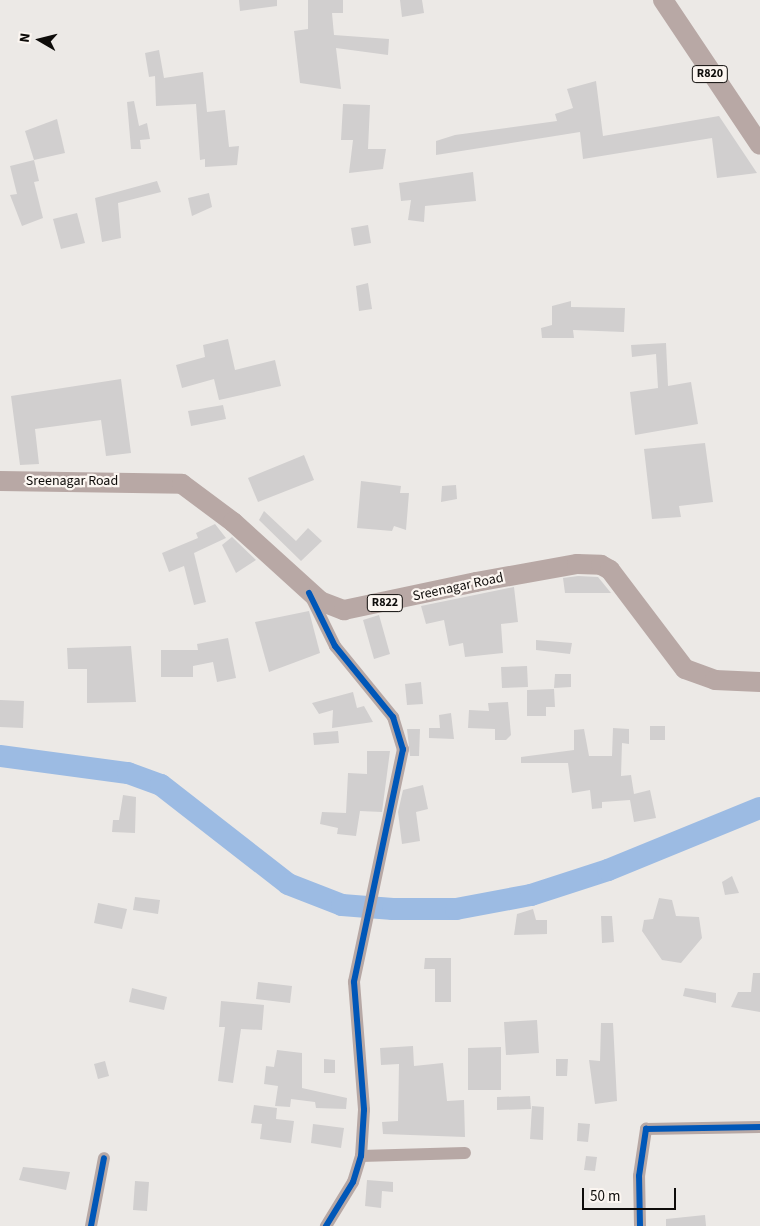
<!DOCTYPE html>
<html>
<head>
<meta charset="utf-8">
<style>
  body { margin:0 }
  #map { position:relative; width:760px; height:1226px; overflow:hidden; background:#ece9e6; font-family:"Source Sans 3",sans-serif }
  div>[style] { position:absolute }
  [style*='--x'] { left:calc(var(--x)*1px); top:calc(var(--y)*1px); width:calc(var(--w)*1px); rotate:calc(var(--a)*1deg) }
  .river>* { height:22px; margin:-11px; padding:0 11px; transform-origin:11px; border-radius:11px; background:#9cbbe3 }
  .building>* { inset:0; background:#d1cfcf }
  .street>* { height:12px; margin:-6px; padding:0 6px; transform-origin:6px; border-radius:6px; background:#b7a8a5 }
  .primary>* { height:20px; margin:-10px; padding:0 10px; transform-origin:10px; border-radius:10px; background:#b8a8a5 }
  .cycleway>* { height:6px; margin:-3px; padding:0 3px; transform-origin:3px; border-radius:3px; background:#0057b8 }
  span { translate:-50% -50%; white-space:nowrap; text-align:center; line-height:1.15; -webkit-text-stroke:4.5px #fcf6f1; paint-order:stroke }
  .shield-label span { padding:1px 4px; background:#fcf6f1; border:1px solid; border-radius:4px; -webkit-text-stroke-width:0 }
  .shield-label { font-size:12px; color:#0e0c0a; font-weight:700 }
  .street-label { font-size:14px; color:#0e0c0a }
  .north { position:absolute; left:15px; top:15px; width:50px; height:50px; -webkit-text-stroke:4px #fcf6f1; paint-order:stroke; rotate:278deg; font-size:14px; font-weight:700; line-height:20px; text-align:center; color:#0e0c0a }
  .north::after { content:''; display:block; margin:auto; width:18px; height:22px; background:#0e0c0a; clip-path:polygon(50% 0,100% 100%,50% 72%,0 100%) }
  .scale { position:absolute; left:582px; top:1188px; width:94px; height:22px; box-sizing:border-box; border:2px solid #0e0c0a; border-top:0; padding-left:6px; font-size:15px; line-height:18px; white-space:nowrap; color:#0e0c0a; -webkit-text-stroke:4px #fcf6f1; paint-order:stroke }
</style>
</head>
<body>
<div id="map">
  <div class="river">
    <i style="--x:0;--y:756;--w:129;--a:7.6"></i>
    <i style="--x:128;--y:773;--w:35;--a:20"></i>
    <i style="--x:161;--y:785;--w:161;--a:37.9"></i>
    <i style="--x:288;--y:884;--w:58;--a:21.3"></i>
    <i style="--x:342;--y:905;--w:51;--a:4.5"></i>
    <i style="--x:393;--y:909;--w:63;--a:0"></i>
    <i style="--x:456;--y:909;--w:76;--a:-10.6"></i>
    <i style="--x:531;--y:895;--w:81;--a:-18"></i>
    <i style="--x:608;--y:870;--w:164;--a:-22.2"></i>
  </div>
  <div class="building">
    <i style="clip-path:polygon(239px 0,277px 0,277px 6px,240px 11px)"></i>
    <i style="clip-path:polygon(308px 0,343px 0,343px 13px,332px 13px,334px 35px,389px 39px,388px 55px,336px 48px,341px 89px,300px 83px,294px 31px,308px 29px)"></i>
    <i style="clip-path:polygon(400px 0,422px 0,424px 13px,402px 17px)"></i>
    <i style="clip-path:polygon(159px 50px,164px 78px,203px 72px,207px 112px,225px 110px,229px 147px,239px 146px,237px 165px,205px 167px,205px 159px,200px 160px,196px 104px,156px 106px,155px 76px,149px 77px,145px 53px)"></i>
    <i style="clip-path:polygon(596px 81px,603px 136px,719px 116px,757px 173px,717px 178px,712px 138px,583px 159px,580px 132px,436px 155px,436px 141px,455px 135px,557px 121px,555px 114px,573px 108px,567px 89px)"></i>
    <i style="clip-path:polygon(134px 101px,139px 126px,147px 123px,150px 139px,140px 140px,141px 149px,131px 149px,127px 102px)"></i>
    <i style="clip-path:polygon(343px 104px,370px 105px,368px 149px,386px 149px,383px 169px,349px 173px,353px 140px,341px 140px)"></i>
    <i style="clip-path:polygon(57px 119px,65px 153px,34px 160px,25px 131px)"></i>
    <i style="clip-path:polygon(34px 160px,39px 181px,34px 182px,43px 218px,22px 226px,10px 195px,17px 194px,10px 166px)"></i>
    <i style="clip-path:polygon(473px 172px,476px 201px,425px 206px,424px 222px,408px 220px,411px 200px,401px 201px,399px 183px)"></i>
    <i style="clip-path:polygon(157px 181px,161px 192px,118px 203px,121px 238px,102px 242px,95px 198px)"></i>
    <i style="clip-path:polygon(209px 193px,212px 207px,192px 216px,188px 198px)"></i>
    <i style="clip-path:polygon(77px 213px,85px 243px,61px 249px,53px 219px)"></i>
    <i style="clip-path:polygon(368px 225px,371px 243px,354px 246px,351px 228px)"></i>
    <i style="clip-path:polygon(368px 283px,372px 309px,359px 311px,356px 286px)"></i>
    <i style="clip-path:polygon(571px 301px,571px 307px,625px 308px,624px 332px,573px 330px,574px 338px,542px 338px,541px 328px,552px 325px,552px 306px)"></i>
    <i style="clip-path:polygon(228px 339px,235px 370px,275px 360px,281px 386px,219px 400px,214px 379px,182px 388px,176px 365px,205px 357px,203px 345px)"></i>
    <i style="clip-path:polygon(666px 343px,668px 386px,691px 382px,698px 424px,635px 435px,630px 392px,658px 388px,656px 354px,632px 357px,631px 345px)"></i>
    <i style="clip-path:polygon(121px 379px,131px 453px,106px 456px,101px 420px,35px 429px,39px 464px,20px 465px,11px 396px)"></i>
    <i style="clip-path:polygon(223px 405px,226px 419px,191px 426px,188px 411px)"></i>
    <i style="clip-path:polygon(705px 443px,713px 502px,679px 506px,681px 517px,652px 519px,644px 449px)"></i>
    <i style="clip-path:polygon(304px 455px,314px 480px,258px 502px,248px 478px)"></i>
    <i style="clip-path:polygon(361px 481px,401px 486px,400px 493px,409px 493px,406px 530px,394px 526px,392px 531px,357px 528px)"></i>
    <i style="clip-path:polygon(456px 485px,457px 499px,441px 502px,442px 486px)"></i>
    <i style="clip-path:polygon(264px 511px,296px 541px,308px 528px,322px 541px,301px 561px,259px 520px)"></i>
    <i style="clip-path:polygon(215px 524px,226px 538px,194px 553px,206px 602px,194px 605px,184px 566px,169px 572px,162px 553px,198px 538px,196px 533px)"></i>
    <i style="clip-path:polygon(232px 537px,256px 560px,236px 573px,222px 545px)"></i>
    <i style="clip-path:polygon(578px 576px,598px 577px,611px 593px,565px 593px,563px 578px)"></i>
    <i style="clip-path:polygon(514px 587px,518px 622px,501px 624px,503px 653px,465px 657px,463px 643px,449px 646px,444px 620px,426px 624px,421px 606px)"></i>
    <i style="clip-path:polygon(309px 611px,320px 653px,269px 672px,255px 622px)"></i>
    <i style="clip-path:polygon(379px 615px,390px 654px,374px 659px,363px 620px)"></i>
    <i style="clip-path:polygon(228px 638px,236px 678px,217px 682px,213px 662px,193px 666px,193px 677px,161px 677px,161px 650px,198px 650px,197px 644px)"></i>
    <i style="clip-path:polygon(536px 640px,572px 643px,570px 654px,536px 650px)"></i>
    <i style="clip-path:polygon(131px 646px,136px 702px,87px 703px,87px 669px,68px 669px,67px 648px)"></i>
    <i style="clip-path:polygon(527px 666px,528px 687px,502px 688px,501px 667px)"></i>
    <i style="clip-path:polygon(555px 674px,571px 674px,571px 687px,554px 688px)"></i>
    <i style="clip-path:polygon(421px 682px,423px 704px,407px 705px,405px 684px)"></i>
    <i style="clip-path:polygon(554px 689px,555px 707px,546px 707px,546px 716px,527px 716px,527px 690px)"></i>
    <i style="clip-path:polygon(353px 692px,357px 708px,364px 706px,373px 722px,332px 728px,333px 710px,319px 714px,312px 703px)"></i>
    <i style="clip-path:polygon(0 700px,24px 701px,23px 728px,0 727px)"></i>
    <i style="clip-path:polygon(508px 702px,511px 735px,506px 740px,495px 740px,495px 729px,468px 728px,469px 710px,489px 711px,488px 703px)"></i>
    <i style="clip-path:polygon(451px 713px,454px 739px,429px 738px,429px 728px,440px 728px,439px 715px)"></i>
    <i style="clip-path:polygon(650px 726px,665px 726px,665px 740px,650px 740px)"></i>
    <i style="clip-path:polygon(613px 728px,629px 729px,629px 744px,622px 743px,621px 776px,631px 775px,634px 794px,650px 790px,656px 818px,634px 822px,630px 800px,602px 802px,602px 808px,592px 809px,590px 790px,572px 793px,568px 763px,521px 763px,521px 757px,574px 750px,574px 730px,584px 729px,589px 756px,612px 756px)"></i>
    <i style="clip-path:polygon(407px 729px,420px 729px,419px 756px,410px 756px)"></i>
    <i style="clip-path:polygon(338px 731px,339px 743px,314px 745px,313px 733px)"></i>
    <i style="clip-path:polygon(367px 751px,390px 751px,382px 812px,360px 811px,356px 836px,337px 834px,338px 828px,320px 824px,322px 812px,346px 813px,348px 773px,367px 774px)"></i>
    <i style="clip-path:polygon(423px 785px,428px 809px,416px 812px,420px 841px,402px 844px,398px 812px,403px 790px)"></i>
    <i style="clip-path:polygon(123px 795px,136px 797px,135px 833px,112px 832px,113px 820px,119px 820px)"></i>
    <i style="clip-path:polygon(732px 876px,739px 893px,725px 895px,722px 882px)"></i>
    <i style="clip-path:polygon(135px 897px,160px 900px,158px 914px,133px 910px)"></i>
    <i style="clip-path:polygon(659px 898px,672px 900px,676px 916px,699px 917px,702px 938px,681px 963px,662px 960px,642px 931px,644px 920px,653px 919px)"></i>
    <i style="clip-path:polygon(98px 903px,127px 909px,122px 929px,94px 923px)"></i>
    <i style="clip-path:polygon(533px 909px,536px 920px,547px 920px,547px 934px,514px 935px,517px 914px)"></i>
    <i style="clip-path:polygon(601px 916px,612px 916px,614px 942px,602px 943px)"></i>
    <i style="clip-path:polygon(425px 958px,451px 958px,451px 1002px,435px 1002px,435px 969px,424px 969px)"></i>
    <i style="clip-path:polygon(753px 973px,760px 973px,760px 1012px,731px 1007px,738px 992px,751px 992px)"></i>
    <i style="clip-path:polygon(258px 982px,292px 986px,290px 1003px,256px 999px)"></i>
    <i style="clip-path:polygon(132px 988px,167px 997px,164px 1010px,129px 1002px)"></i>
    <i style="clip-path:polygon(685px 988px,716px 993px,716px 1003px,683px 996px)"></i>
    <i style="clip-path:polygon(221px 1001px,264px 1005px,262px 1030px,241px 1029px,233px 1083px,218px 1081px,225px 1027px,219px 1027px)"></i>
    <i style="clip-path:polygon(537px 1020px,539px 1053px,506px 1055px,504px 1022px)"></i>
    <i style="clip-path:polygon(601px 1023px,613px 1023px,617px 1101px,595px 1104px,589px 1060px,600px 1061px)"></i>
    <i style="clip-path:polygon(413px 1046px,414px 1066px,443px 1063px,447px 1101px,464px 1100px,465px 1137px,383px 1134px,382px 1122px,398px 1121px,399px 1064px,381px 1065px,380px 1048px)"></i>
    <i style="clip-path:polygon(501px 1047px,501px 1090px,468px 1090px,468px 1048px)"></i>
    <i style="clip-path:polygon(277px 1050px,302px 1053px,302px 1088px,347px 1098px,346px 1109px,316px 1108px,315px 1102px,291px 1099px,290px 1107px,275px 1106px,278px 1086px,264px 1084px,266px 1066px,274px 1067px)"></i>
    <i style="clip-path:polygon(324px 1059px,335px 1060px,335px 1073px,324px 1073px)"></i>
    <i style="clip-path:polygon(556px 1059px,568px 1059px,567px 1076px,556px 1076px)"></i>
    <i style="clip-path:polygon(105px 1061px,109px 1076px,98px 1079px,94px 1064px)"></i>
    <i style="clip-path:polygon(530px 1096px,531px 1109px,497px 1110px,497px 1097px)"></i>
    <i style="clip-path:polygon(254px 1105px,277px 1108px,276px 1119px,294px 1121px,291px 1143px,260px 1139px,262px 1124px,251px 1123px)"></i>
    <i style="clip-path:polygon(532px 1106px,544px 1107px,543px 1140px,530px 1139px)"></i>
    <i style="clip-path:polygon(578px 1123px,590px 1124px,588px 1142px,577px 1141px)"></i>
    <i style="clip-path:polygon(313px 1124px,344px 1128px,341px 1148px,311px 1143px)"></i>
    <i style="clip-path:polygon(586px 1156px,597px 1157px,595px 1171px,584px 1170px)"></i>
    <i style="clip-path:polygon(23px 1167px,70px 1172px,66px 1190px,19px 1180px)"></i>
    <i style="clip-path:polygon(367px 1180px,393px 1182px,393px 1192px,382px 1191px,381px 1208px,365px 1206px)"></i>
    <i style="clip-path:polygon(135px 1181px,149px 1182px,147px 1211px,133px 1210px)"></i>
    <i style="clip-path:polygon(705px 1215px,706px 1226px,666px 1226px,666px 1219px)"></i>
  </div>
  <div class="street">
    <i style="--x:311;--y:597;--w:55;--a:63.9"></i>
    <i style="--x:335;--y:646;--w:92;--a:50.8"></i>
    <i style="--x:393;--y:717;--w:34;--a:73"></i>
    <i style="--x:403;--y:749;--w:238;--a:101.9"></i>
    <i style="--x:354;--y:982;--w:128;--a:85.5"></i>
    <i style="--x:364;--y:1110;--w:46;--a:93.7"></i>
    <i style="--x:361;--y:1156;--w:27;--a:107"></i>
    <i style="--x:353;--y:1182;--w:52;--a:121.5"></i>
    <i style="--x:361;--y:1156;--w:104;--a:-1.7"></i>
    <i style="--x:91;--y:1226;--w:69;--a:-79.2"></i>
    <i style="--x:640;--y:1226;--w:50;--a:-91.1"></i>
    <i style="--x:639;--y:1176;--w:48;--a:-81.5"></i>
    <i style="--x:646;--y:1129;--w:114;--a:-1"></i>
  </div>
  <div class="primary">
    <i style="--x:663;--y:0;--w:174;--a:56.2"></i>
    <i style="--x:0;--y:481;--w:182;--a:0.9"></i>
    <i style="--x:182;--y:484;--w:64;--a:36.7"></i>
    <i style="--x:233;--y:522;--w:118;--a:42.2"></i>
    <i style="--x:320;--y:601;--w:26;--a:21"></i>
    <i style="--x:344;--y:610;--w:135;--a:-12"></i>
    <i style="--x:476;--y:582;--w:103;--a:-10.1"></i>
    <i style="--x:577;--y:564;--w:24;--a:2"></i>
    <i style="--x:601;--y:565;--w:10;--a:29"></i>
    <i style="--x:610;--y:570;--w:124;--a:52.9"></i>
    <i style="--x:685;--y:669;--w:32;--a:20"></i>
    <i style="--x:715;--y:680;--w:45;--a:2.5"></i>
  </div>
  <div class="cycleway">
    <i style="--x:309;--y:593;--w:59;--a:63.9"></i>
    <i style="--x:335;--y:646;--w:92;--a:50.8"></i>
    <i style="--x:393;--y:717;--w:34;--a:73"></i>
    <i style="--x:403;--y:749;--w:238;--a:101.9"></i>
    <i style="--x:354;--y:982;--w:128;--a:85.5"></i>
    <i style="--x:364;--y:1110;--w:46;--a:93.7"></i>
    <i style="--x:361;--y:1156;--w:27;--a:107"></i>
    <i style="--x:353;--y:1182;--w:52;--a:121.5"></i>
    <i style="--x:91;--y:1226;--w:69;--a:-79.2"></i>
    <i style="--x:640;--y:1226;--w:50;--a:-91.1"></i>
    <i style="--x:639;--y:1176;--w:48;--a:-81.5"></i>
    <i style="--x:646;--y:1129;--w:114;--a:-1"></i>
  </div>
  <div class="shield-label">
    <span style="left:710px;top:74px">R820</span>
    <span style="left:385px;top:603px">R822</span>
  </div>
  <div class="street-label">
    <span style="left:72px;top:481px">Sreenagar Road</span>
    <span style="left:458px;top:587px;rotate:-12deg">Sreenagar Road</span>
  </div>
  <div class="north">N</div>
  <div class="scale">50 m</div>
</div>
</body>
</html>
